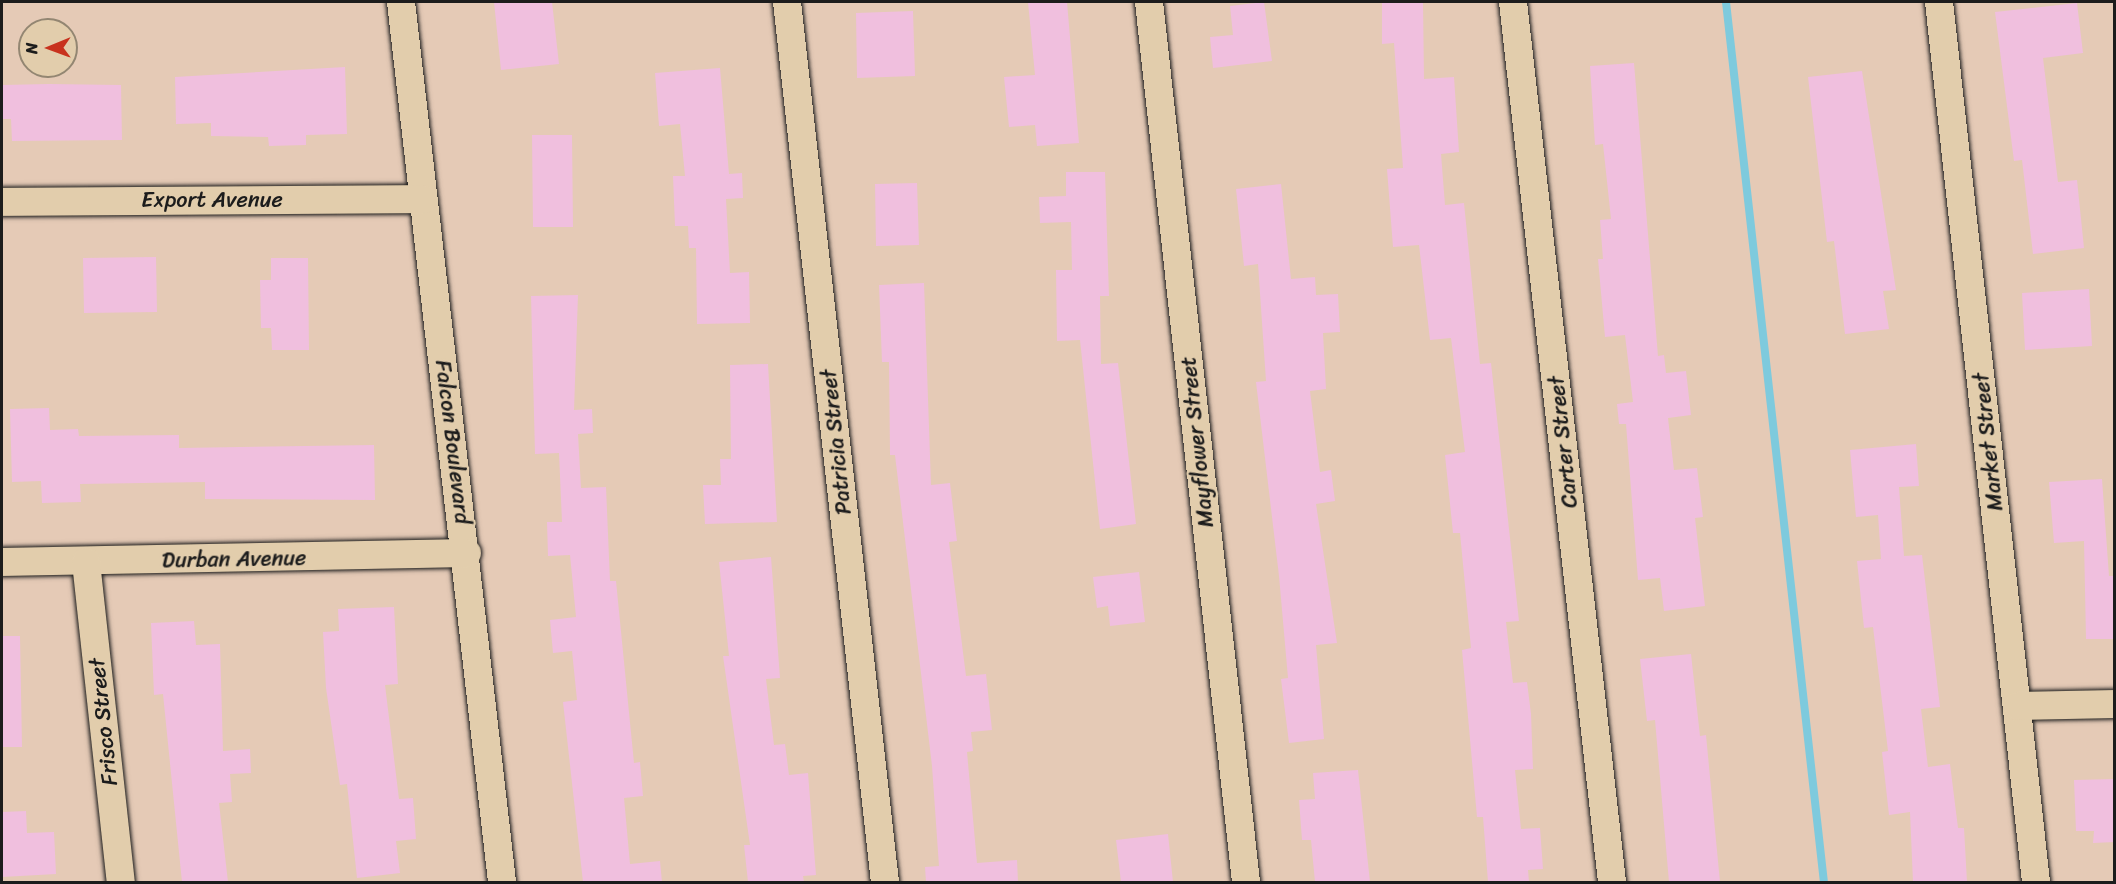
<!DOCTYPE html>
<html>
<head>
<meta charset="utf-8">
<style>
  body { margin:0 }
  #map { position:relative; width:2116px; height:884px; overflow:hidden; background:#e5cab6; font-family:Sriracha,sans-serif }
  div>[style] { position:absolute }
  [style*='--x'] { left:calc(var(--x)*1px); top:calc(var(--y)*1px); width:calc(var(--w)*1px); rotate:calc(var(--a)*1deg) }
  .stream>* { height:8px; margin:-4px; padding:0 4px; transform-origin:4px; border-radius:4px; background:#7ecadd }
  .building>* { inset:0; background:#f0bfde }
  .roads { filter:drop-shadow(0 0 2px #1c1c1c) drop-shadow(0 0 2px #1c1c1c) }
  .minor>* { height:28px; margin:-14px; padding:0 14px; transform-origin:14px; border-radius:14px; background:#e2cdac }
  span { translate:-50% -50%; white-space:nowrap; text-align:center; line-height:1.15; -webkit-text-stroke:4.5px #e2cdac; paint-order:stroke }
  .street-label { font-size:22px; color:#1c1c1c }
  .frame { position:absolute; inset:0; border:3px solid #1c1c1c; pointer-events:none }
  .north { position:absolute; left:18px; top:18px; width:60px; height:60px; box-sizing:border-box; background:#e2cdac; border:2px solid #938672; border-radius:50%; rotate:269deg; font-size:16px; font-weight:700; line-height:24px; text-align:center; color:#1c1c1c }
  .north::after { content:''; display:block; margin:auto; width:21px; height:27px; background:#c8321e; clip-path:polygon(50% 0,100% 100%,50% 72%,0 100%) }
</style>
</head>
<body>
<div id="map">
  <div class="stream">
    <i style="--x:1726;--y:2;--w:885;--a:83.65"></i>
  </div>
  <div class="building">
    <i style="clip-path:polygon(494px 2px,552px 2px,559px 64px,501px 70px)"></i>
    <i style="clip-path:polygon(1028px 2px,1067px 2px,1079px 143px,1037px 146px,1035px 125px,1009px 127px,1004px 77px,1035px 75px)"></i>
    <i style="clip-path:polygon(1264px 2px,1272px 61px,1213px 68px,1210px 37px,1233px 35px,1230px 6px)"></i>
    <i style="clip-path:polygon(1382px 2px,1423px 2px,1424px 79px,1454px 77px,1459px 152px,1441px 154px,1445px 205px,1464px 203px,1480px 364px,1491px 363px,1519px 621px,1506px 622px,1513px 683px,1527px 682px,1531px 714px,1533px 769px,1515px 770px,1521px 829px,1540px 828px,1543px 869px,1528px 870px,1529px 882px,1488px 882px,1483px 817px,1477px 817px,1462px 650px,1471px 648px,1460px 533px,1453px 533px,1445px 455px,1465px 452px,1451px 338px,1430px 340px,1419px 245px,1393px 247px,1387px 169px,1403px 168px,1394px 43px,1382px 44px)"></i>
    <i style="clip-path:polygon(2077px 3px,2083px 53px,2043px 58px,2058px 182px,2077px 180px,2084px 248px,2033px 254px,2022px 160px,2014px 161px,1995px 12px)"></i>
    <i style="clip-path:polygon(913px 11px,915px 76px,857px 78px,856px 13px)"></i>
    <i style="clip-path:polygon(1634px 63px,1658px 356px,1664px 355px,1666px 373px,1686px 371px,1691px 415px,1668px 418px,1674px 470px,1697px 468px,1703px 517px,1695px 518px,1705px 606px,1664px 611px,1660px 578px,1638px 580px,1626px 424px,1619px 424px,1617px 404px,1633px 402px,1625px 335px,1605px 337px,1598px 259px,1603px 259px,1600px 220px,1611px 219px,1603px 144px,1595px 145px,1590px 66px)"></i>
    <i style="clip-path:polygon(345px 67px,347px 134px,306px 135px,306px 145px,269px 146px,268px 137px,211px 136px,211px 123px,176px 124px,175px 77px)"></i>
    <i style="clip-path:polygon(720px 68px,729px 174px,742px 173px,743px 198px,726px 199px,730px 273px,749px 272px,750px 323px,697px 324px,696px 248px,689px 248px,688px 226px,675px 226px,673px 176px,685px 176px,680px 124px,659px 126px,655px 73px)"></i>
    <i style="clip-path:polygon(1862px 71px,1896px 290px,1883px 291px,1889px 329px,1845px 334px,1834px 241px,1827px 242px,1808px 77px)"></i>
    <i style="clip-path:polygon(49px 84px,121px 85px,122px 140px,12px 141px,11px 119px,2px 119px,2px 85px)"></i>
    <i style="clip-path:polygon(532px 135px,572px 135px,573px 227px,533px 227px)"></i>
    <i style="clip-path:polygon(1066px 172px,1105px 172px,1109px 296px,1100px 296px,1101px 364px,1118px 363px,1136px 524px,1100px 529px,1080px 340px,1057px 341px,1056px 270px,1072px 270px,1071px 222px,1040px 223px,1039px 197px,1066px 196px)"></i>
    <i style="clip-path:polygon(917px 183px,919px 245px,876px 246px,875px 184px)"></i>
    <i style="clip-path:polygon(1281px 184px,1291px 279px,1315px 277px,1316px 295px,1338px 294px,1340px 332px,1323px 333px,1326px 389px,1310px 391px,1320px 472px,1331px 470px,1335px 501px,1316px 504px,1337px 643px,1316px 645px,1324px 739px,1289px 743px,1281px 679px,1288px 678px,1279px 576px,1256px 382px,1266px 381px,1258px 264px,1244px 266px,1236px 189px)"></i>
    <i style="clip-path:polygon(156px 257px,157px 312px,84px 313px,83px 258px)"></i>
    <i style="clip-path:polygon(271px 258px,308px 258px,309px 350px,272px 350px,271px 328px,261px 328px,260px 280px,271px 280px)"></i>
    <i style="clip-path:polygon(924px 283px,931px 485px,950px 483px,957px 541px,949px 542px,966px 676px,986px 674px,992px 730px,971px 732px,973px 751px,967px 752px,977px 863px,1017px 860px,1018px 882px,926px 882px,925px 867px,939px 866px,932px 766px,895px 455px,890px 455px,889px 362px,882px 362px,879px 285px)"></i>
    <i style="clip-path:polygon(2089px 289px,2092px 346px,2025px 350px,2022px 293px)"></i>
    <i style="clip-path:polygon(578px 295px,574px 410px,592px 409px,593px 433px,578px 434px,581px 488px,606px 487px,610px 581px,616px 581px,634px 763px,640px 762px,643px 796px,624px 798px,630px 864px,660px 861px,662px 882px,583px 882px,563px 702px,577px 700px,572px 651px,553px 653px,550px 620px,576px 617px,570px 555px,548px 556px,547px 522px,562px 522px,559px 453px,535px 454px,531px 296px)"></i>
    <i style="clip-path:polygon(768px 364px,777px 522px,705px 524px,703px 485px,721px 485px,720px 459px,731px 459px,730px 365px)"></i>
    <i style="clip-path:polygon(49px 408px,50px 430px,78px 429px,79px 436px,179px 435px,179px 448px,374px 445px,375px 500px,205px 499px,205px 482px,80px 484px,81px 502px,42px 503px,41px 481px,12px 482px,10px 409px)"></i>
    <i style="clip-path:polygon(1916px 444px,1919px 486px,1899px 487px,1904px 556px,1922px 555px,1940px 707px,1921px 709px,1928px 767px,1950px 764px,1958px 828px,1964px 828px,1967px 882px,1913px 882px,1910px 812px,1889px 815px,1882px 752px,1888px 751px,1873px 627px,1864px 628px,1857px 561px,1881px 559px,1878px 515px,1856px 517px,1850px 450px)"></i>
    <i style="clip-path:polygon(2102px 479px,2109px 576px,2115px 576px,2115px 639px,2086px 639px,2084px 541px,2054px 543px,2049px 482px)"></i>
    <i style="clip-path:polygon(771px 557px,780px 678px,766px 679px,774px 745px,785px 744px,789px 775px,808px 773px,816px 875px,803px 876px,804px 882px,748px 882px,744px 845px,750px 845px,723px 656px,729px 656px,719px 562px)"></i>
    <i style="clip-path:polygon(1139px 572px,1145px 622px,1110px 626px,1108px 606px,1097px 608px,1093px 577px)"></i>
    <i style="clip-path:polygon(394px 607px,398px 684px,385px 685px,399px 799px,413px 798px,416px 839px,396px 841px,400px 873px,357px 878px,347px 784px,340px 785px,326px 688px,323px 632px,339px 631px,338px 609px)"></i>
    <i style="clip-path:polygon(194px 621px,196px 645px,220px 644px,223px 751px,250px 749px,251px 773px,230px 774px,232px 802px,219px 803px,228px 882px,182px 882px,163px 694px,154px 695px,151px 623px)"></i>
    <i style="clip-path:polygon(2px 636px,20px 636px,22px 747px,2px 747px)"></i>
    <i style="clip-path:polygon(1691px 654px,1700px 736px,1706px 735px,1720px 882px,1669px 882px,1655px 720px,1647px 721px,1640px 659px)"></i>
    <i style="clip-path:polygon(1358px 770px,1370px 882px,1315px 882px,1311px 840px,1302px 840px,1299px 800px,1315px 799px,1313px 773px)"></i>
    <i style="clip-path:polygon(2115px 779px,2115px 842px,2093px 843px,2094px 831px,2076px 831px,2074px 780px)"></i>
    <i style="clip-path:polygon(26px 811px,27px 833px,54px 832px,56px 874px,2px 877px,2px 812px)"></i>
    <i style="clip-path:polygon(1168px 834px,1173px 882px,1121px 882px,1116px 840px)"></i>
  </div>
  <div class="roads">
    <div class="minor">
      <i style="--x:401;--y:2;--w:886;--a:83.45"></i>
      <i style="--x:787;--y:2;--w:885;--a:83.65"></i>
      <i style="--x:1149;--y:2;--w:885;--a:83.71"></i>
      <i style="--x:1513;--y:2;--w:886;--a:83.58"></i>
      <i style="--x:1939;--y:2;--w:885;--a:83.71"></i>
      <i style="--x:2;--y:202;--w:421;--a:-0.4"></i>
      <i style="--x:2;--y:562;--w:465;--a:-1.1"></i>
      <i style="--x:86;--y:562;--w:322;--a:83.8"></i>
      <i style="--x:2018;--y:706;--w:96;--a:-1.2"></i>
    </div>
  </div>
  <div class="street-label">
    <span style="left:212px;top:200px">Export Avenue</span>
    <span style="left:453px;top:442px;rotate:83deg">Falcon Boulevard</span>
    <span style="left:836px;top:442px;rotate:-96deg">Patricia Street</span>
    <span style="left:1197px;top:442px;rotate:-96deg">Mayflower Street</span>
    <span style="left:1563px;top:442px;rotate:-96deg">Carter Street</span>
    <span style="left:1988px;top:442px;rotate:-96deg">Market Street</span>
    <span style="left:234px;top:559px;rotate:-1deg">Durban Avenue</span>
    <span style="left:103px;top:722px;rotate:-96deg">Frisco Street</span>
  </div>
  <div class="frame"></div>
  <div class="north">N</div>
</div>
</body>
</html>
